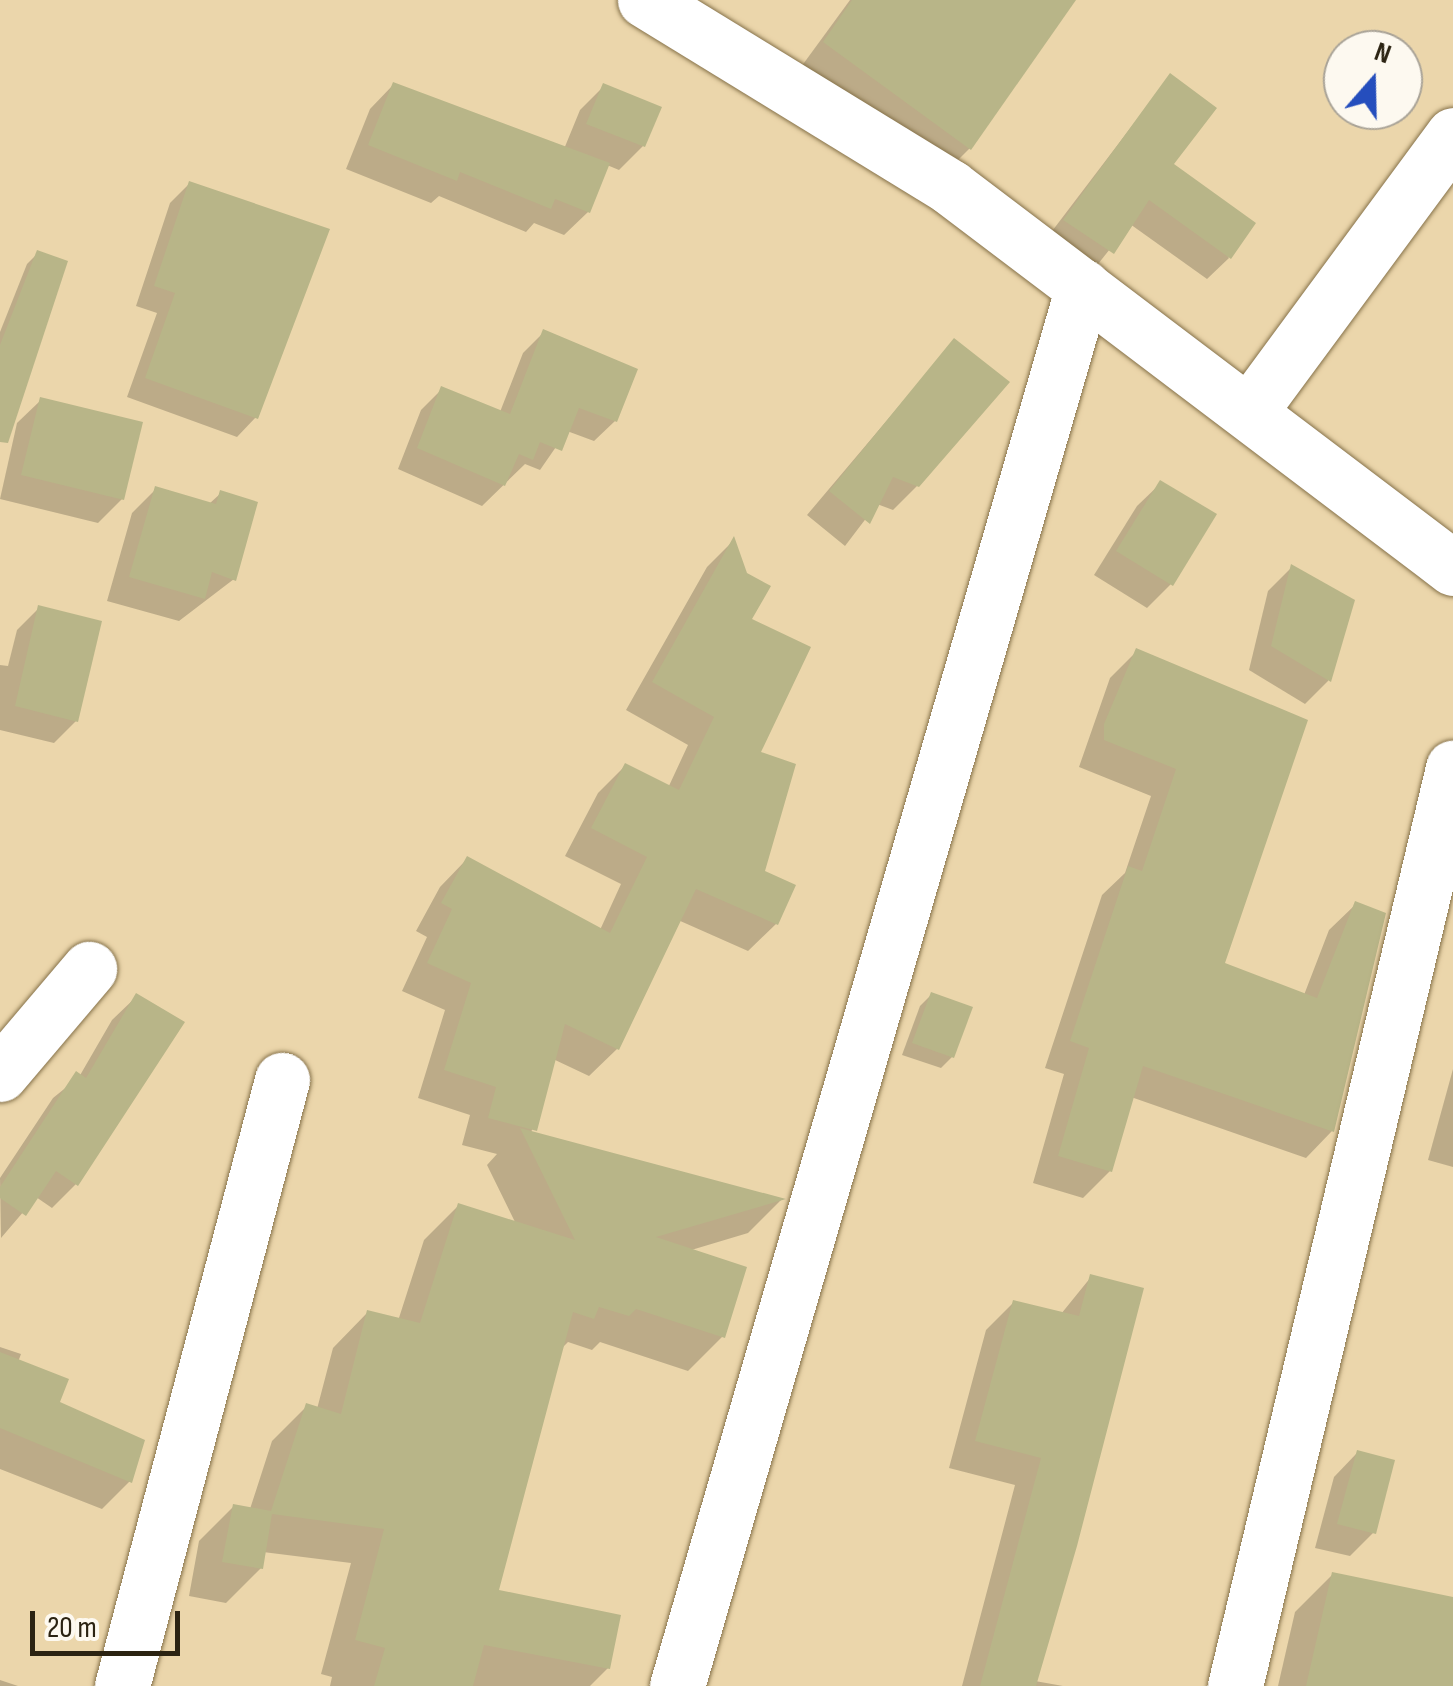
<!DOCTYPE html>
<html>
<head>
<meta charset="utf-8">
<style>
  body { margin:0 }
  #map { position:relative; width:1453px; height:1686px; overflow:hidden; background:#ebd6ab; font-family:"Sofia Sans Condensed",sans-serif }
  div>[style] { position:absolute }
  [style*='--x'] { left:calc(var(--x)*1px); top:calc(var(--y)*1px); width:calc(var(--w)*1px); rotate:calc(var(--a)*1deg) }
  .shadow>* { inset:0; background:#0003 }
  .building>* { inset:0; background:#b8b588 }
  .roads { filter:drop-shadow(0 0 2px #86724a) drop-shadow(0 0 2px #86724a) }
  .street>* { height:55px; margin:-27.5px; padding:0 27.5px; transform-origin:27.5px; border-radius:27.5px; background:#fff }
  span { translate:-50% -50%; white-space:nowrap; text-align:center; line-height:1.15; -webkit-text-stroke:8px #fdf9f0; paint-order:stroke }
  .north { position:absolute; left:1323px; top:30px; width:100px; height:100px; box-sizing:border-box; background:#fdf9f0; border:2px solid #a9a397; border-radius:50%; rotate:20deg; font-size:28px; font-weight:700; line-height:40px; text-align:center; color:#2b2312 }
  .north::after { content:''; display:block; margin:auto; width:35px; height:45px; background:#254ebd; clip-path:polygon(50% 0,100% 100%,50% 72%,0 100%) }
  .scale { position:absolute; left:30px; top:1611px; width:150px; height:45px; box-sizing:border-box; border:5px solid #2b2312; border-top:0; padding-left:12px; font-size:30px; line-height:35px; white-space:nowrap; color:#2b2312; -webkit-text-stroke:8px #fdf9f0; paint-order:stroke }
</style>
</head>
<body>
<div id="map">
  <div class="shadow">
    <i style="clip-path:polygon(850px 0,1056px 0,970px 148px,946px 172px,801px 67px)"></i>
    <i style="clip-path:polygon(1170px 76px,1170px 165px,1229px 258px,1207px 279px,1130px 224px,1090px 274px,1043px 243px)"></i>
    <i style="clip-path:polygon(393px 85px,564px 149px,580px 110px,604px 86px,643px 146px,619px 170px,607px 165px,588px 212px,564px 235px,534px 223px,526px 232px,439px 196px,431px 203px,346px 169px,370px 109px)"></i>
    <i style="clip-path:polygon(190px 183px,256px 417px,237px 437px,127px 397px,157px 313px,136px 306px,170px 203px)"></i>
    <i style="clip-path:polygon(38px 253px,0 395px,0 332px,27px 264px)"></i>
    <i style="clip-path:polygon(544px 332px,615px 421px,594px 441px,567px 431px,540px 470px,525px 464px,482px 506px,398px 469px,421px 410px,442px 389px,500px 412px,523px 353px)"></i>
    <i style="clip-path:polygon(954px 341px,917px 486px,893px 510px,877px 504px,845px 546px,807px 515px)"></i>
    <i style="clip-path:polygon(41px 400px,122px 499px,98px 523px,0 499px,17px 423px)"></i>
    <i style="clip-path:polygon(1161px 483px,1171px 584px,1147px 608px,1094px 575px,1137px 506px)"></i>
    <i style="clip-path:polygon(156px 489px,209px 504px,221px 493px,234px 579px,179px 621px,107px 601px,132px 513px)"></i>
    <i style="clip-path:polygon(733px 541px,749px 620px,762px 872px,776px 924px,748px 951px,678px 920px,617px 1049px,589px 1076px,553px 1059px,531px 1133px,781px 1200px,748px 1233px,688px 1251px,723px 1336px,688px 1371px,600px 1342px,592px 1350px,568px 1342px,561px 1349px,496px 1592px,608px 1668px,590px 1686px,330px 1686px,332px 1677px,321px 1674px,351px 1563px,263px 1552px,261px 1568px,226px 1603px,189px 1596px,199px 1541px,234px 1506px,250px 1509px,272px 1441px,307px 1406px,317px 1409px,333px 1348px,367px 1313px,398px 1321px,424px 1240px,459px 1205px,516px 1224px,487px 1165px,497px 1154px,462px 1145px,470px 1115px,418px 1098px,445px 1010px,402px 991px,427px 937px,416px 931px,440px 887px,467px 859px,600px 930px,621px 884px,565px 856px,598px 793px,625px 766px,668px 788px,688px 745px,626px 710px,707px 567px)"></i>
    <i style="clip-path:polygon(1292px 567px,1352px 601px,1328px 681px,1305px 704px,1249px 670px,1268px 591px)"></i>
    <i style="clip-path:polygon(39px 608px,76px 721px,54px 743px,0 730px,0 665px,8px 666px,17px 630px)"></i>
    <i style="clip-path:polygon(1137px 651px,1305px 721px,1222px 964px,1304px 995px,1329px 930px,1356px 904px,1332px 1131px,1306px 1158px,1131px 1097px,1110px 1171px,1083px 1198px,1033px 1183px,1064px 1074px,1045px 1068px,1102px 895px,1125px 873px,1151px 796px,1079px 767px,1110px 678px)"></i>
    <i style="clip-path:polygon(931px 995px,952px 1057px,941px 1068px,902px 1055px,920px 1006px)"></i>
    <i style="clip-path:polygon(136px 997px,76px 1184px,52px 1208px,36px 1197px,1px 1238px,0 1178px,53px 1098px,79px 1077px,112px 1020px)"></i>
    <i style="clip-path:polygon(1453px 1069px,1453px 1167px,1428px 1160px)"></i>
    <i style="clip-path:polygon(1091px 1277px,1035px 1681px,1063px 1686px,962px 1686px,1015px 1485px,949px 1468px,986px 1330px,1014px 1302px,1061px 1314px)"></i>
    <i style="clip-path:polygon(0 1347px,21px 1354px,18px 1362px,130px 1481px,102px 1509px,0 1469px)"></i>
    <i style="clip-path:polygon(1357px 1453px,1373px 1533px,1350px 1556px,1315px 1548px,1334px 1477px)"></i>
    <i style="clip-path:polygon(1333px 1574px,1453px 1602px,1453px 1686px,1278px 1686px,1295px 1612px)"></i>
    <i style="clip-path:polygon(0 1680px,18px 1686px,0 1686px)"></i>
  </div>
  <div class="building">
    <i style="clip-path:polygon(852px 0,1076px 0,971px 150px,823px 42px)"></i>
    <i style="clip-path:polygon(1170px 73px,1217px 108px,1174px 164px,1256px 223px,1231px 259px,1149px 200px,1114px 254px,1063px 220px)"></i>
    <i style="clip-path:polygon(393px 82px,610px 163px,590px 213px,555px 199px,551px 209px,460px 172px,457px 181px,368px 145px)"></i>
    <i style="clip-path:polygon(603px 83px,662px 107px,645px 147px,586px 124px)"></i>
    <i style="clip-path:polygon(189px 181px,330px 229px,258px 419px,145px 378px,175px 293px,154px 286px)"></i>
    <i style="clip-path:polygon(37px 250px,68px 261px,8px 443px,0 442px,0 345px)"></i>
    <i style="clip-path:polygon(543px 329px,638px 369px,617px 422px,579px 408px,562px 451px,540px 442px,533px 460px,519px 454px,505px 486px,417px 448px,441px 386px,510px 414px)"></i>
    <i style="clip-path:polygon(954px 338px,1010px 382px,919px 487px,893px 477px,870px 524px,829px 491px)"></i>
    <i style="clip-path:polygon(40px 397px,143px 422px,124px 500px,21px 475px)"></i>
    <i style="clip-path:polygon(1160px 480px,1217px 514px,1173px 586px,1116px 551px)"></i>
    <i style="clip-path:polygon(155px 486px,216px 504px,220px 490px,258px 502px,236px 581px,212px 572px,205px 599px,129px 577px)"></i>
    <i style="clip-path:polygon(734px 536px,747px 573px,771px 586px,752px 619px,811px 647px,761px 752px,796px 764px,765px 871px,796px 885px,778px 925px,696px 889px,619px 1050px,565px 1024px,537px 1131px,488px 1118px,496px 1087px,444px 1070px,471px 983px,427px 963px,452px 909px,441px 903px,467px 856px,610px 933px,647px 857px,591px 828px,625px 763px,679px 790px,714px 717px,652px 682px)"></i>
    <i style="clip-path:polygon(1291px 564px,1355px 600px,1331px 682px,1271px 646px)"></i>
    <i style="clip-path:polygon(38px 605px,102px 621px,78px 722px,15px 706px)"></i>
    <i style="clip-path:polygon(1136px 648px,1308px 720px,1225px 963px,1317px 998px,1355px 901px,1386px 913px,1334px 1132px,1143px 1066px,1112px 1172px,1058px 1156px,1089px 1048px,1070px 1041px,1128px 866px,1142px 871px,1176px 769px,1104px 740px,1104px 724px)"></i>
    <i style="clip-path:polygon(931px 992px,973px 1007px,954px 1058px,912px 1043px)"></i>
    <i style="clip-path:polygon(136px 993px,185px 1022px,78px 1186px,56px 1171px,26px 1216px,0 1198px,0 1187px,76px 1071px,86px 1078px)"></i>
    <i style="clip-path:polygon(520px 1128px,786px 1199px,656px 1237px,747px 1267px,725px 1338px,636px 1309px,629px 1316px,599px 1307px,594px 1319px,573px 1312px,499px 1590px,621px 1615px,610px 1669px,484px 1645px,473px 1686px,374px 1686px,385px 1648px,355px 1640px,384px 1529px,272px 1514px,263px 1569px,222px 1562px,233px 1504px,271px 1511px,306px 1403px,341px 1414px,367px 1310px,420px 1323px,458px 1203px,575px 1240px)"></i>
    <i style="clip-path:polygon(1090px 1274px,1144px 1288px,1077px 1546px,1036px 1686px,980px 1686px,1041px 1458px,975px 1441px,1013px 1300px,1079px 1316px)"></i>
    <i style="clip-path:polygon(0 1352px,69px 1379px,60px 1402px,145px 1440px,132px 1483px,0 1428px)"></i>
    <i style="clip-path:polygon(1357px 1450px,1395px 1460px,1376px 1534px,1337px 1524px)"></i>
    <i style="clip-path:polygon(1332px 1572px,1453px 1597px,1453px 1686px,1306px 1686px)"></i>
  </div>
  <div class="roads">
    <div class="street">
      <i style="--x:645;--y:0;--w:358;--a:31.5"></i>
      <i style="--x:950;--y:187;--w:631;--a:37.14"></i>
      <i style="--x:1249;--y:412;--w:344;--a:-53.6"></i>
      <i style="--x:0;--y:1074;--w:138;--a:-49.7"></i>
      <i style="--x:122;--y:1686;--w:627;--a:-75.21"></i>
      <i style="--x:677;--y:1686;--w:1457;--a:-73.82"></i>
      <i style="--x:1235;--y:1686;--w:944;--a:-76.64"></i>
    </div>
  </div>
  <div class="north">N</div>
  <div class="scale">20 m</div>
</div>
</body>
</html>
